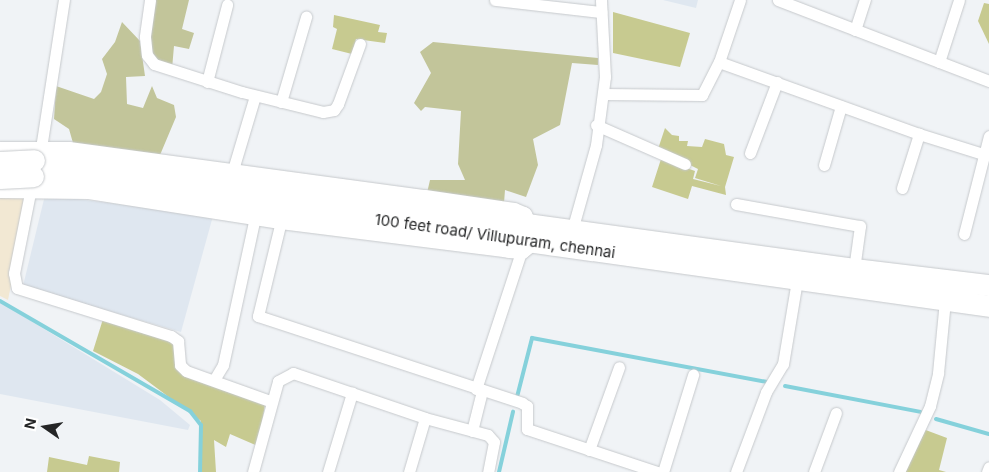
<!DOCTYPE html>
<html>
<head>
<meta charset="utf-8">
<style>
  body { margin:0 }
  #map { position:relative; width:989px; height:472px; overflow:hidden; background:#f0f3f6; font-family:Inter,sans-serif }
  div>[style] { position:absolute }
  [style*='--x'] { left:calc(var(--x)*1px); top:calc(var(--y)*1px); width:calc(var(--w)*1px); rotate:calc(var(--a)*1deg) }
  .commercial>* { inset:0; background:#f2e8d3 }
  .built>* { inset:0; background:#dfe7f0 }
  .green>* { inset:0; background:#c2c59a }
  .forest>* { inset:0; background:#c7ca90 }
  .stream>* { height:4px; margin:-2px; padding:0 2px; transform-origin:2px; border-radius:2px; background:#85d1db }
  .roads { filter:drop-shadow(0 0 1px #c6c9cc) drop-shadow(0 0 1px #c6c9cc) }
  .street>* { height:11px; margin:-5.5px; padding:0 5.5px; transform-origin:5.5px; border-radius:5.5px; background:#fff }
  .secondary>* { height:16px; margin:-8px; padding:0 8px; transform-origin:8px; border-radius:8px; background:#fff }
  .highway>* { height:21px; margin:-10.5px; padding:0 10.5px; transform-origin:10.5px; border-radius:10.5px; background:#fff }
  .bridges { filter:drop-shadow(0 0 1px #c6c9cc) drop-shadow(0 0 1px #c6c9cc) }
  .highway-bridge>* { height:21px; margin:-10.5px; padding:0 10.5px; transform-origin:10.5px; border-radius:10.5px; background:#fff }
  span { translate:-50% -50%; white-space:nowrap; text-align:center; line-height:1.15; -webkit-text-stroke:5px #fff; paint-order:stroke }
  .street-label { font-size:15px; color:#242526 }
  .north { position:absolute; left:20px; top:402px; width:50px; height:50px; -webkit-text-stroke:4px #fff; paint-order:stroke; rotate:283deg; font-size:14px; font-weight:700; line-height:20px; text-align:center; color:#242526 }
  .north::after { content:''; display:block; margin:auto; width:18px; height:22px; background:#242526; clip-path:polygon(50% 0,100% 100%,50% 72%,0 100%) }
</style>
</head>
<body>
<div id="map">
  <div class="commercial">
    <i style="clip-path:polygon(29px 196px,8px 300px,0 296px,0 197px)"></i>
  </div>
  <div class="built">
    <i style="clip-path:polygon(663px 0,698px 0,696px 8px)"></i>
    <i style="clip-path:polygon(45px 195px,213px 216px,181px 332px,23px 286px)"></i>
    <i style="clip-path:polygon(0 302px,160px 400px,190px 425px,188px 430px,0 394px)"></i>
  </div>
  <div class="green">
    <i style="clip-path:polygon(156px 0,189px 0,182px 29px,194px 33px,189px 49px,174px 46px,172px 69px,153px 58px,149px 34px)"></i>
    <i style="clip-path:polygon(122px 22px,140px 41px,145px 76px,126px 77px,127px 104px,143px 108px,152px 86px,157px 98px,174px 105px,176px 117px,160px 155px,73px 143px,69px 129px,54px 119px,56px 86px,94px 99px,101px 92px,107px 74px,102px 59px,115px 42px)"></i>
    <i style="clip-path:polygon(433px 42px,598px 58px,598px 65px,572px 63px,560px 125px,533px 139px,538px 165px,526px 197px,505px 190px,504px 203px,427px 193px,430px 180px,465px 180px,458px 164px,461px 111px,425px 107px,421px 111px,414px 103px,431px 73px,420px 52px)"></i>
  </div>
  <div class="forest">
    <i style="clip-path:polygon(984px 3px,989px 4px,989px 44px,978px 21px)"></i>
    <i style="clip-path:polygon(613px 12px,690px 33px,680px 67px,613px 53px)"></i>
    <i style="clip-path:polygon(334px 15px,380px 25px,378px 32px,387px 33px,385px 43px,356px 39px,352px 54px,332px 49px,337px 29px,333px 27px)"></i>
    <i style="clip-path:polygon(665px 128px,672px 135px,679px 136px,679px 141px,688px 141px,687px 146px,702px 147px,705px 139px,724px 144px,726px 155px,734px 157px,725px 187px,726px 195px,692px 186px,688px 199px,652px 187px,661px 159px,695px 171px,693px 179px,721px 186px,695px 178px,698px 169px,658px 149px)"></i>
    <i style="clip-path:polygon(103px 319px,171px 336px,180px 365px,253px 394px,265px 405px,258px 446px,230px 434px,226px 447px,214px 440px,216px 472px,200px 472px,201px 421px,138px 374px,93px 351px)"></i>
    <i style="clip-path:polygon(923px 429px,947px 438px,939px 470px,946px 472px,903px 472px)"></i>
    <i style="clip-path:polygon(89px 456px,120px 462px,119px 472px,47px 472px,49px 457px,87px 465px)"></i>
  </div>
  <div class="stream">
    <i style="--x:0;--y:301;--w:220;--a:30.1"></i>
    <i style="--x:190;--y:411;--w:18;--a:52"></i>
    <i style="--x:201;--y:425;--w:47;--a:91.2"></i>
    <i style="--x:785;--y:386;--w:138;--a:10.8"></i>
    <i style="--x:517;--y:397;--w:61;--a:-75.7"></i>
    <i style="--x:532;--y:338;--w:238;--a:10.6"></i>
    <i style="--x:936;--y:419;--w:55;--a:15.8"></i>
    <i style="--x:499;--y:472;--w:62;--a:-76.9"></i>
  </div>
  <div class="roads">
    <div class="street">
      <i style="--x:150;--y:0;--w:37;--a:98"></i>
      <i style="--x:145;--y:37;--w:18;--a:84"></i>
      <i style="--x:147;--y:55;--w:11;--a:52"></i>
      <i style="--x:154;--y:64;--w:92;--a:17.7"></i>
      <i style="--x:242;--y:92;--w:83;--a:13.9"></i>
      <i style="--x:323;--y:112;--w:11;--a:-10"></i>
      <i style="--x:334;--y:110;--w:7;--a:-56"></i>
      <i style="--x:338;--y:104;--w:64;--a:-69.9"></i>
      <i style="--x:495;--y:0;--w:107;--a:6.5"></i>
      <i style="--x:778;--y:0;--w:226;--a:21"></i>
      <i style="--x:855;--y:30;--w:32;--a:-72"></i>
      <i style="--x:719;--y:62;--w:213;--a:19.8"></i>
      <i style="--x:919;--y:134;--w:67;--a:17.4"></i>
      <i style="--x:939;--y:62;--w:65;--a:-72.1"></i>
      <i style="--x:207;--y:82;--w:80;--a:-75.4"></i>
      <i style="--x:603;--y:94;--w:99;--a:0.6"></i>
      <i style="--x:702;--y:95;--w:37;--a:-63"></i>
      <i style="--x:719;--y:62;--w:65;--a:-71.3"></i>
      <i style="--x:281;--y:102;--w:89;--a:-73.6"></i>
      <i style="--x:596;--y:125;--w:97;--a:23.7"></i>
      <i style="--x:41;--y:148;--w:150;--a:-81.2"></i>
      <i style="--x:750;--y:153;--w:76;--a:-69.2"></i>
      <i style="--x:824;--y:165;--w:61;--a:-73.9"></i>
      <i style="--x:232;--y:173;--w:80;--a:-73.4"></i>
      <i style="--x:31;--y:188;--w:87;--a:101.3"></i>
      <i style="--x:14;--y:273;--w:15;--a:79"></i>
      <i style="--x:17;--y:288;--w:161;--a:17.3"></i>
      <i style="--x:171;--y:336;--w:9;--a:36"></i>
      <i style="--x:178;--y:341;--w:24;--a:85"></i>
      <i style="--x:180;--y:365;--w:8;--a:45"></i>
      <i style="--x:186;--y:371;--w:89;--a:19.7"></i>
      <i style="--x:902;--y:188;--w:57;--a:-72.5"></i>
      <i style="--x:736;--y:204;--w:126;--a:10.1"></i>
      <i style="--x:860;--y:226;--w:43;--a:97.9"></i>
      <i style="--x:281;--y:221;--w:98;--a:103.6"></i>
      <i style="--x:258;--y:316;--w:278;--a:18.2"></i>
      <i style="--x:522;--y:403;--w:6;--a:31"></i>
      <i style="--x:527;--y:406;--w:23;--a:90"></i>
      <i style="--x:527;--y:429;--w:137;--a:18.3"></i>
      <i style="--x:571;--y:234;--w:92;--a:-74.3"></i>
      <i style="--x:596;--y:145;--w:69;--a:-82.5"></i>
      <i style="--x:605;--y:77;--w:77;--a:-93"></i>
      <i style="--x:964;--y:234;--w:101;--a:-75.7"></i>
      <i style="--x:214;--y:380;--w:17;--a:-59"></i>
      <i style="--x:223;--y:365;--w:151;--a:-77.8"></i>
      <i style="--x:476;--y:389;--w:151;--a:-71.8"></i>
      <i style="--x:472;--y:431;--w:41;--a:-76"></i>
      <i style="--x:589;--y:450;--w:88;--a:-70.1"></i>
      <i style="--x:253;--y:472;--w:94;--a:-74.6"></i>
      <i style="--x:278;--y:381;--w:17;--a:-28"></i>
      <i style="--x:293;--y:373;--w:139;--a:18.8"></i>
      <i style="--x:425;--y:418;--w:65;--a:15.1"></i>
      <i style="--x:488;--y:435;--w:9;--a:49"></i>
      <i style="--x:494;--y:442;--w:31;--a:101"></i>
      <i style="--x:328;--y:472;--w:83;--a:-73.1"></i>
      <i style="--x:409;--y:472;--w:56;--a:-73.5"></i>
      <i style="--x:663;--y:472;--w:102;--a:-72.8"></i>
      <i style="--x:736;--y:472;--w:85;--a:-69.4"></i>
      <i style="--x:766;--y:392;--w:33;--a:-59"></i>
      <i style="--x:783;--y:364;--w:85;--a:-80.5"></i>
      <i style="--x:814;--y:472;--w:63;--a:-69.6"></i>
      <i style="--x:899;--y:472;--w:73;--a:-64.8"></i>
      <i style="--x:930;--y:406;--w:34;--a:-76"></i>
      <i style="--x:938;--y:373;--w:73;--a:-84.5"></i>
      <i style="--x:987;--y:472;--w:5;--a:-68"></i>
    </div>
    <div class="secondary">
      <i style="--x:0;--y:150;--w:69;--a:0"></i>
      <i style="--x:69;--y:150;--w:359;--a:7.7"></i>
      <i style="--x:425;--y:198;--w:90;--a:8.3"></i>
      <i style="--x:514;--y:211;--w:11;--a:22"></i>
      <i style="--x:524;--y:215;--w:9;--a:63"></i>
      <i style="--x:0;--y:190;--w:89;--a:0.6"></i>
      <i style="--x:89;--y:191;--w:194;--a:8.9"></i>
      <i style="--x:281;--y:221;--w:231;--a:7.2"></i>
      <i style="--x:510;--y:250;--w:12;--a:5"></i>
      <i style="--x:522;--y:251;--w:14;--a:-39"></i>
    </div>
    <div class="highway">
      <i style="--x:34;--y:160;--w:63;--a:4.5"></i>
      <i style="--x:97;--y:165;--w:764;--a:7.82"></i>
      <i style="--x:854;--y:269;--w:136;--a:6.8"></i>
      <i style="--x:33;--y:176;--w:61;--a:3.8"></i>
      <i style="--x:94;--y:180;--w:904;--a:8.01"></i>
    </div>
  </div>
  <div class="bridges">
    <div class="highway-bridge">
      <i style="--x:0;--y:162;--w:34;--a:-3"></i>
      <i style="--x:0;--y:178;--w:33;--a:-3"></i>
    </div>
  </div>
  <div class="street-label">
    <span style="left:495px;top:236px;rotate:8deg">100 feet road/ Villupuram, chennai</span>
  </div>
  <div class="north">N</div>
</div>
</body>
</html>
